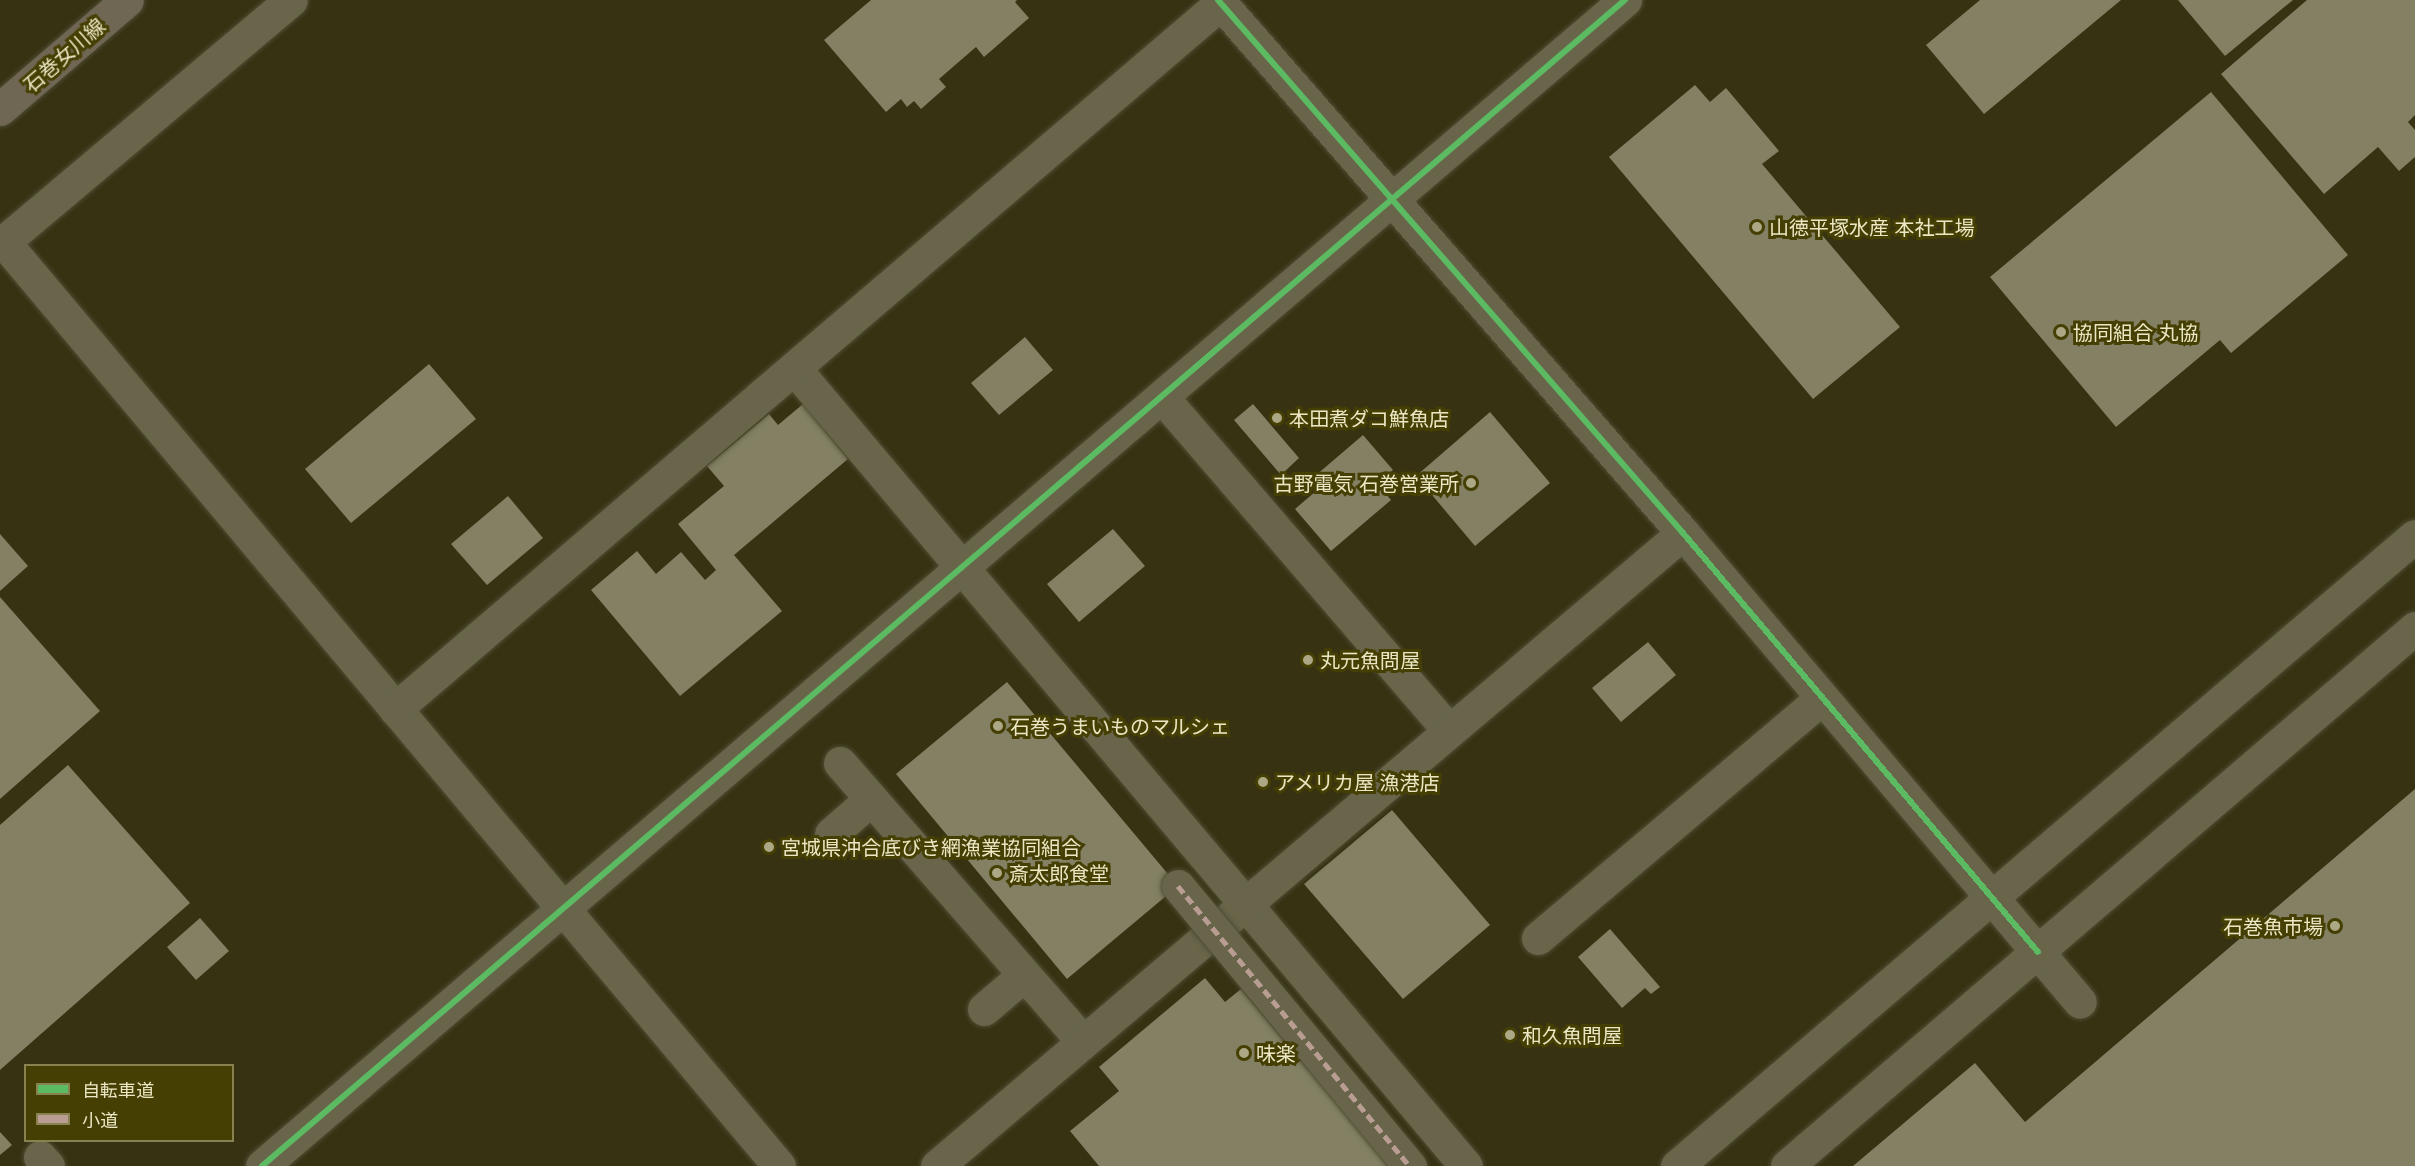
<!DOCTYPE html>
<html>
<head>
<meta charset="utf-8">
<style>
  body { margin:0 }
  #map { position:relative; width:2415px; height:1166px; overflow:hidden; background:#363212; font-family:Quicksand,"Noto Sans JP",sans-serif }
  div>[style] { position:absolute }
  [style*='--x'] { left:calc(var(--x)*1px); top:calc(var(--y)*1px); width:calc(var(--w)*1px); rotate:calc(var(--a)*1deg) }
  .building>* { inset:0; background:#838063 }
  .roads { filter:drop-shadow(0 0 2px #4f4c34) drop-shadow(0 0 2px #4f4c34) }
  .minor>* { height:33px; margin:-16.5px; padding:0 16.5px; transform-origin:16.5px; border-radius:16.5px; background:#68654a }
  .major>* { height:33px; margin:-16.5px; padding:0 16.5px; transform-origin:16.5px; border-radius:16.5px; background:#6f6653 }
  .bridges { filter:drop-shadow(0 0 2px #4f4c34) drop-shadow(0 0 2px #4f4c34) }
  .minor-bridge>* { height:33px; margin:-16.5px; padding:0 16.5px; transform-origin:16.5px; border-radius:16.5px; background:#68654a }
  .quiet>* { height:4.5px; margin-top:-2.25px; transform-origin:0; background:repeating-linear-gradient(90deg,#b99d93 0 9px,transparent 0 13.5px) }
  .cycleway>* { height:6px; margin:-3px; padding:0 3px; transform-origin:3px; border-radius:3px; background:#5cba63 }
  .dots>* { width:16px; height:16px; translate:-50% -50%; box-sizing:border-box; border:3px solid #453f03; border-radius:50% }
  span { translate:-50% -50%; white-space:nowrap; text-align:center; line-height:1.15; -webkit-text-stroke:6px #453f03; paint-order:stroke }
  .street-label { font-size:20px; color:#ebe7c4 }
  .poi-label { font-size:20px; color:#ebe7c4 }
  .left { translate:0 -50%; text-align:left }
  .right { translate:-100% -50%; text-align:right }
  .legend { position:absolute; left:24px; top:1064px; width:210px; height:78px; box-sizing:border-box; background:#453f03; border:2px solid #878250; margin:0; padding:8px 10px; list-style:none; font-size:18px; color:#ebe7c4 }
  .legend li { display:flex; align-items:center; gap:12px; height:30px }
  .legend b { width:30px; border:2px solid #878250 }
</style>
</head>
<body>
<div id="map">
  <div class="building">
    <i style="clip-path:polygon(871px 0,1017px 0,1015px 2px,1029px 18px,984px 57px,976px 47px,939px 79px,946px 87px,921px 109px,914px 101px,907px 107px,901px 99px,886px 112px,824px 40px)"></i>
    <i style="clip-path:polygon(1980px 0,2121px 0,1984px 114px,1926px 45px)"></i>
    <i style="clip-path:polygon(2178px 0,2293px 0,2225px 56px)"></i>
    <i style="clip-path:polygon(2307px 0,2415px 0,2415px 115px,2408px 122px,2415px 130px,2415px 157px,2399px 171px,2378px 147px,2324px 194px,2221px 74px)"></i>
    <i style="clip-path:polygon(1695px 85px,1710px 102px,1726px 88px,1779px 151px,1762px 164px,1900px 327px,1813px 399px,1609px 157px)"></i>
    <i style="clip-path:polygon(2211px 92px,2348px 255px,2231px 353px,2220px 340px,2116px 427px,1990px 277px)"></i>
    <i style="clip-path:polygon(1025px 337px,1053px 370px,999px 415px,971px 383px)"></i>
    <i style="clip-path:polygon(429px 364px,476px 419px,351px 523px,305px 469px)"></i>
    <i style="clip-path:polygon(803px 404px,848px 459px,734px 555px,782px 611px,680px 696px,591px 590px,637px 551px,656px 574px,681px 552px,705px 580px,716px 570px,678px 524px,724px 486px,707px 466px,769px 414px,778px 425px)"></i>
    <i style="clip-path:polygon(1253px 404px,1299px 458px,1281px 475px,1234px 420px)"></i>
    <i style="clip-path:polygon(1490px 412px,1550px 483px,1475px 546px,1416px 476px)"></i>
    <i style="clip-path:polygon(1363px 435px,1393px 470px,1377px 483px,1391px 500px,1331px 551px,1295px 509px,1323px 485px,1315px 476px)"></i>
    <i style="clip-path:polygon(508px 496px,543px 538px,487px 585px,451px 544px)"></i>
    <i style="clip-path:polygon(1113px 529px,1145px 566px,1079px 622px,1047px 584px)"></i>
    <i style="clip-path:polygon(0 534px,28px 566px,0 591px)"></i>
    <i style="clip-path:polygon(0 597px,100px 711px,0 799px)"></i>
    <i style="clip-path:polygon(1648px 642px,1676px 675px,1621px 722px,1592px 688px)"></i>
    <i style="clip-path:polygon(1007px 682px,1178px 886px,1067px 979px,896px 774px)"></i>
    <i style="clip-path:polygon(68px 765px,190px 903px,0 1070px,0 825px)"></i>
    <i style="clip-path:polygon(2415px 789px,2415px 1166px,1853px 1166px,1975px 1063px,2025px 1122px)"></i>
    <i style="clip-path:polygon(1392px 810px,1490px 925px,1403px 999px,1304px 884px)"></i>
    <i style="clip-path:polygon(200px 918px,229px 951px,196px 980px,167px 947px)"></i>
    <i style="clip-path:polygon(1610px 929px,1660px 987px,1651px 994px,1645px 988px,1622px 1008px,1578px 957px)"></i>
    <i style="clip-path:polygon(1205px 978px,1225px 1002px,1241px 989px,1389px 1166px,1099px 1166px,1070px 1131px,1119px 1091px,1099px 1067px)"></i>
    <i style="clip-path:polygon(0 1132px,12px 1145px,0 1155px)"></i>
  </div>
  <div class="roads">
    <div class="minor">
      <i style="--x:1218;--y:0;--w:707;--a:48.9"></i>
      <i style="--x:1683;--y:533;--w:614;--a:49.75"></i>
      <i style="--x:4;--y:242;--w:1206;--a:50.01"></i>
      <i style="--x:0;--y:245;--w:380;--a:-40.1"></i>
      <i style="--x:794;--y:368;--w:1043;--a:49.9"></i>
      <i style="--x:1162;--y:397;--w:440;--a:49.3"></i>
      <i style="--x:395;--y:709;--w:1087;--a:-40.52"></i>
      <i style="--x:840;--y:763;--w:370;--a:48.9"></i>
      <i style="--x:831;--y:834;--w:53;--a:-41.2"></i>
      <i style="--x:1538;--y:938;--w:372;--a:-40.2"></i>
      <i style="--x:984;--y:1009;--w:52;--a:-40.4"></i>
      <i style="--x:40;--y:1157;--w:12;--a:48"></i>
      <i style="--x:262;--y:1166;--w:1794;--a:-40.55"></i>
      <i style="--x:937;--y:1166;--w:978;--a:-40.32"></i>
      <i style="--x:1677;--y:1166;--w:970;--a:-40.49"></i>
      <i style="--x:1787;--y:1166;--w:827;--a:-40.59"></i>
    </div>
    <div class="major">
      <i style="--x:0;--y:109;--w:167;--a:-40.6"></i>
    </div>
  </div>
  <div class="bridges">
    <div class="minor-bridge">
      <i style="--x:1178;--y:886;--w:364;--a:50.4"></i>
    </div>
  </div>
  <div class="quiet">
    <i style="--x:1178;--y:886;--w:364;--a:50.4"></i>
  </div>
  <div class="cycleway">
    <i style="--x:1218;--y:0;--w:707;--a:48.9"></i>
    <i style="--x:1683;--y:533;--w:549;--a:49.73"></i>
    <i style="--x:262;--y:1166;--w:1794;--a:-40.55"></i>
  </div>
  <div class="dots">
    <i style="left:1757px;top:227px;background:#aca886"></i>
    <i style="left:2061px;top:332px;background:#aca886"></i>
    <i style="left:1277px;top:418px;background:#aca886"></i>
    <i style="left:1471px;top:483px;background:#aca886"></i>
    <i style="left:1308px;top:660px;background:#aca886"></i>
    <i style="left:998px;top:726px;background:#aca886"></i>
    <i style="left:1263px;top:782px;background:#aca886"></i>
    <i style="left:769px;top:847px;background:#aca886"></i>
    <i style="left:997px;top:873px;background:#aca886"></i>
    <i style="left:2335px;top:926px;background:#aca886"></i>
    <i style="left:1510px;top:1035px;background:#aca886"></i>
    <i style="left:1244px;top:1053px;background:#aca886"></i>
  </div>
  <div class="street-label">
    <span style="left:64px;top:55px;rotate:-41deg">石巻女川線</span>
  </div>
  <div class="poi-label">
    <span class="left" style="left:1769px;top:227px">山徳平塚水産 本社工場</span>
    <span class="left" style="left:2073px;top:332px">協同組合 丸協</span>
    <span class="left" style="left:1289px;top:418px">本田煮ダコ鮮魚店</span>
    <span class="right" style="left:1459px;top:483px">古野電気 石巻営業所</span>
    <span class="left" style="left:1320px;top:660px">丸元魚問屋</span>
    <span class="left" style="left:1010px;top:726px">石巻うまいものマルシェ</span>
    <span class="left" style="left:1275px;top:782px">アメリカ屋 漁港店</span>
    <span class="left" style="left:781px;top:847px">宮城県沖合底びき網漁業協同組合</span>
    <span class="left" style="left:1009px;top:873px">斎太郎食堂</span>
    <span class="right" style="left:2323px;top:926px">石巻魚市場</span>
    <span class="left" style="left:1522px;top:1035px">和久魚問屋</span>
    <span class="left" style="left:1256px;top:1053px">味楽</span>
  </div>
  <ul class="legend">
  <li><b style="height:8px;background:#5cba63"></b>自転車道</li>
  <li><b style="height:8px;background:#b99d93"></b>小道</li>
  </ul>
</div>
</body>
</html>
